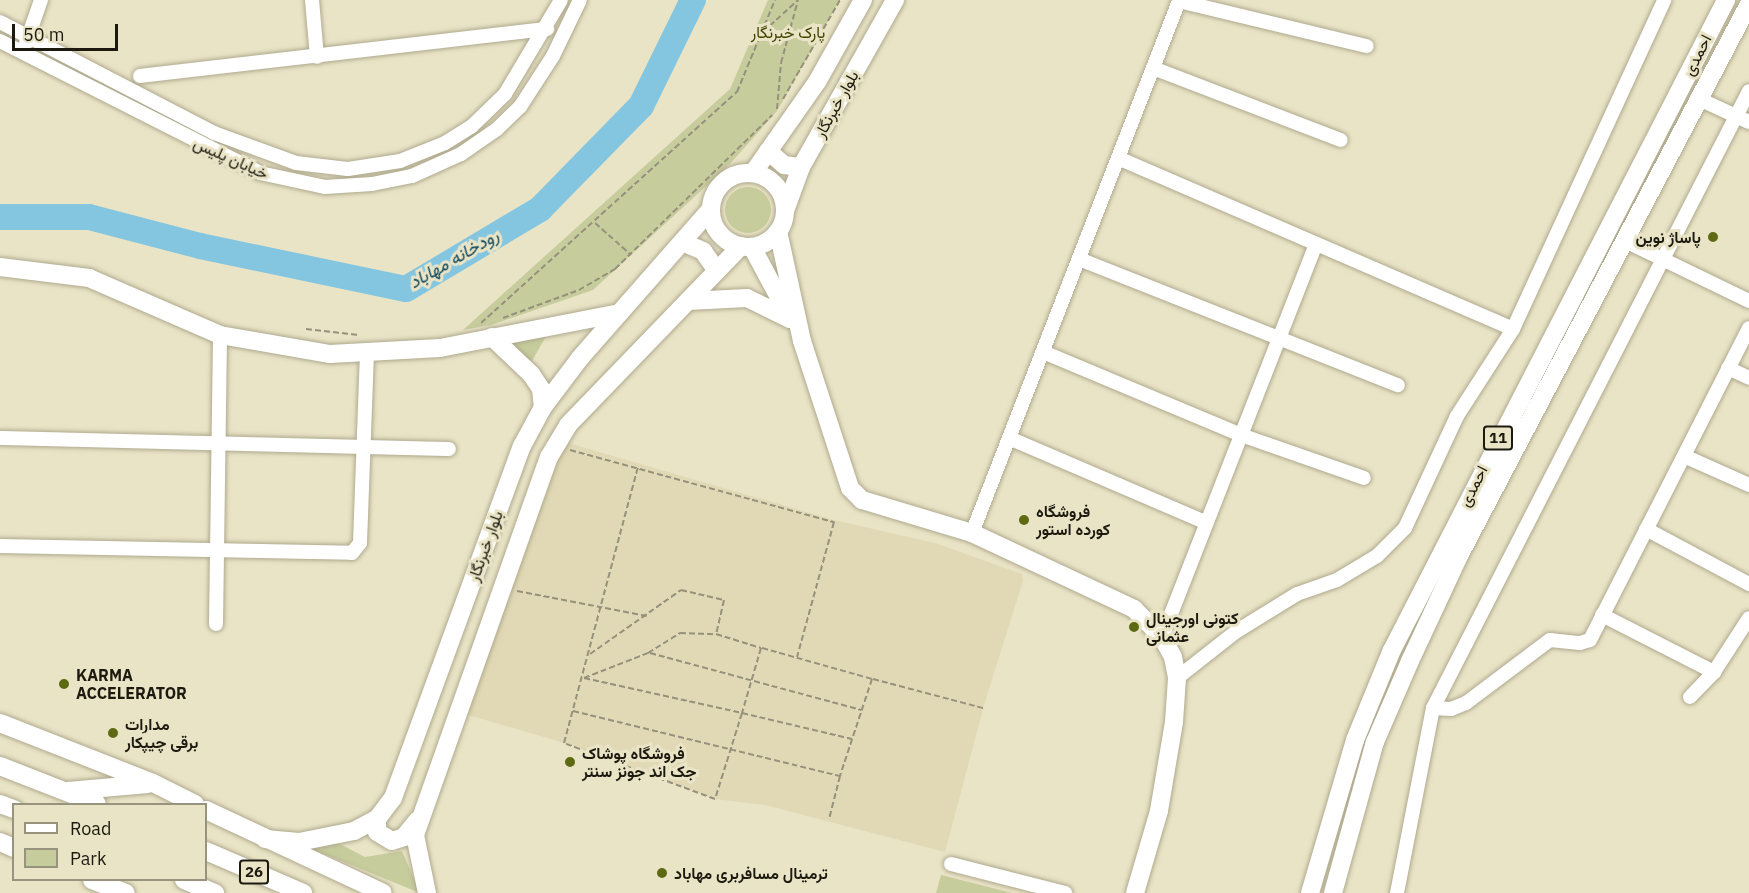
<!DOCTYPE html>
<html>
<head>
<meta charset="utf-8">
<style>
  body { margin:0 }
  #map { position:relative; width:1749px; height:893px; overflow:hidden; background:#eae4c7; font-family:"IBM Plex Sans",Vazirmatn,sans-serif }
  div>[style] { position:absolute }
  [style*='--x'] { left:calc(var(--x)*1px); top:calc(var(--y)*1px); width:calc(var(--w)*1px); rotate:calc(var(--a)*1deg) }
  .built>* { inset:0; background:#e1d9b5 }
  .green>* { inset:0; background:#c7cc9c }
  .round { border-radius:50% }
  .river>* { height:26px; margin:-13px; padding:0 13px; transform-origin:13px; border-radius:13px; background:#84c6e0 }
  .path>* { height:2px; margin-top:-1px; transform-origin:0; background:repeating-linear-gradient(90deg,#95917b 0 6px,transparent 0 9px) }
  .roads { filter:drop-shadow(0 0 2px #afa98e) drop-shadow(0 0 2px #afa98e) }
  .minor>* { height:14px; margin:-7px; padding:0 7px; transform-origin:7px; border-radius:7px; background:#fff }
  .major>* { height:18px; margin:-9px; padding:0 9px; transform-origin:9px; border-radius:9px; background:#fff }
  .major>.ring { margin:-9px; padding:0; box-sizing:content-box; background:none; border:18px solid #fff; border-radius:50% }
  .dots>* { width:16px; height:16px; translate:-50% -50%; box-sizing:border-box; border:3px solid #eae4c7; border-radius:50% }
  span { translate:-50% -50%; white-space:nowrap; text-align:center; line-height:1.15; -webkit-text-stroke:6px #eae4c7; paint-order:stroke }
  .shield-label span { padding:2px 4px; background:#eae4c7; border:2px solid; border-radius:4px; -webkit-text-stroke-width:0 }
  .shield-label { font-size:15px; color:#1c1a0f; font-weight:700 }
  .park-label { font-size:16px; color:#414400 }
  .street-label { font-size:16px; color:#1c1a0f }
  .poi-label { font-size:16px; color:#1c1a0f; font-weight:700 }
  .right { translate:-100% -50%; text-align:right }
  .left { translate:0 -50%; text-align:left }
  .water-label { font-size:18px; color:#10485a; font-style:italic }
  .legend { position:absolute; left:12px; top:803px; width:195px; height:78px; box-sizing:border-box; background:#eae4c7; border:2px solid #98937d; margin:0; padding:8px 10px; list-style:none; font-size:18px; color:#1c1a0f }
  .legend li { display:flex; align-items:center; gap:12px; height:30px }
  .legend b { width:30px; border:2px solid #98937d }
  .scale { position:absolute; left:12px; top:24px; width:106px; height:27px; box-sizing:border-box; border:3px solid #1c1a0f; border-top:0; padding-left:8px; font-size:18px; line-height:21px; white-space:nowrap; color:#1c1a0f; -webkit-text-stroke:4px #eae4c7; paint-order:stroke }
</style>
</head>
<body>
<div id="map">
  <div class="built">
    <i style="clip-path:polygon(565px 442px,834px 520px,935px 543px,1022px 574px,1023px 581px,985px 702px,945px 852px,765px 805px,715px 799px,564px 743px,465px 714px)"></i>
  </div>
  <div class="green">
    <i style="clip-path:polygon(768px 0,840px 0,777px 111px,729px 165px,593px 290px,491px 325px,463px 330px,730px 89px)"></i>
    <i class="round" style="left:725px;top:187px;width:46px;height:46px"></i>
    <i style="clip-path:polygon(549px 331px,529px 366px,505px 340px)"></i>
    <i style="clip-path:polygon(338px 843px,365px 857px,402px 851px,420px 893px,307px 847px)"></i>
    <i style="clip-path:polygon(941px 875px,1012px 893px,936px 893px)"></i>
  </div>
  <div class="river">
    <i style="--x:0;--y:217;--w:89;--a:0"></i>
    <i style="--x:89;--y:217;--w:115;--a:14.6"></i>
    <i style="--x:200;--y:246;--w:210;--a:11.8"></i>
    <i style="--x:406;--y:289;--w:156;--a:-30.8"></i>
    <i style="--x:540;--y:209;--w:144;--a:-45.6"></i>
    <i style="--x:641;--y:106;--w:118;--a:-63.9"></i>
  </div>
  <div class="path">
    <i style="--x:763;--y:32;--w:47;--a:-42.4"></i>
    <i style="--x:783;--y:99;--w:114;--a:-60.1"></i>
    <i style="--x:777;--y:109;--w:46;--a:-85"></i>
    <i style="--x:781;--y:63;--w:65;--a:-74.9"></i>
    <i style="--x:595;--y:223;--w:48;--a:41.6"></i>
    <i style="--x:503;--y:318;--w:81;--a:-20.2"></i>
    <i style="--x:579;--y:290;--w:42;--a:-30.3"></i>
    <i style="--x:615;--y:269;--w:220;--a:-44.4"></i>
    <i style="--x:481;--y:323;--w:345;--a:-42.1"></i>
    <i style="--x:737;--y:92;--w:100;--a:-67.6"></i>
    <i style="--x:306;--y:329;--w:53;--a:6.5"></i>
    <i style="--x:570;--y:450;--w:274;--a:15.3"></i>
    <i style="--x:834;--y:522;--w:140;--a:105.3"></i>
    <i style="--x:517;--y:591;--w:132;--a:10.9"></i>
    <i style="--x:762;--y:648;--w:114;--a:15.7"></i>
    <i style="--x:872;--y:679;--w:102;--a:108.3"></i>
    <i style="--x:650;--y:653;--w:219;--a:15.1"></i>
    <i style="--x:590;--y:654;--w:111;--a:-35.1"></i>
    <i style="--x:681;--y:590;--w:44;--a:13.1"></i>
    <i style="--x:724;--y:600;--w:35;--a:103"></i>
    <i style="--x:584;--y:678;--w:162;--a:12.5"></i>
    <i style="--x:742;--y:713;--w:90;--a:107.4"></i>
    <i style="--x:715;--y:799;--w:161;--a:-159.7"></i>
    <i style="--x:564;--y:743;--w:287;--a:-75"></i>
    <i style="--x:584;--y:678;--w:69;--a:-21.3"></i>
    <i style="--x:648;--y:653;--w:38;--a:-32"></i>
    <i style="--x:680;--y:633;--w:36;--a:2"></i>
    <i style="--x:716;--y:634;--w:47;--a:17.3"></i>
    <i style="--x:761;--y:648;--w:68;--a:106.3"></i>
    <i style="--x:742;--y:713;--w:113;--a:13.3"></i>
    <i style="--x:873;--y:679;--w:114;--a:14.8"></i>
    <i style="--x:573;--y:711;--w:275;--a:13.7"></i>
    <i style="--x:840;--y:776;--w:44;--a:104.3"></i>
  </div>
  <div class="roads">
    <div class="minor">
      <i style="--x:312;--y:0;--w:57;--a:85"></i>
      <i style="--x:0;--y:22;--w:241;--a:27.4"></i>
      <i style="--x:214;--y:133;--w:87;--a:20.1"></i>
      <i style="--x:296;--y:163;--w:52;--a:6.6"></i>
      <i style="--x:348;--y:169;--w:53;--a:-8.7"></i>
      <i style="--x:400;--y:161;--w:48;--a:-21.8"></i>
      <i style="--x:445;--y:143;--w:32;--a:-32"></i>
      <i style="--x:472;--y:126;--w:46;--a:-44.1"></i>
      <i style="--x:505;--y:94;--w:109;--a:-59.2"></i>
      <i style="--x:0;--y:41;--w:292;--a:26.9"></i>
      <i style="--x:260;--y:173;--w:66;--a:12.2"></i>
      <i style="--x:325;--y:187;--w:47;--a:-3.7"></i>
      <i style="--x:372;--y:184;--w:41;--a:-11.3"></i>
      <i style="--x:412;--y:176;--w:54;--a:-24.2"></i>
      <i style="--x:461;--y:154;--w:44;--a:-34.8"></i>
      <i style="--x:497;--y:129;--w:32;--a:-44"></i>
      <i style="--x:520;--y:107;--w:61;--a:-57.1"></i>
      <i style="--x:553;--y:56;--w:62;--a:-64.3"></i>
      <i style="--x:26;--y:43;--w:46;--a:-70.8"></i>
      <i style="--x:1153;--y:68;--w:201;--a:21"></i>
      <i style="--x:140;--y:76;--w:410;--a:-6.6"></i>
      <i style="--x:1697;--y:98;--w:57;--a:24.8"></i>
      <i style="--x:1118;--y:158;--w:430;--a:23.4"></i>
      <i style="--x:1623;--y:240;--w:140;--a:25.8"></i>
      <i style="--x:1079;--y:259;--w:343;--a:21.6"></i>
      <i style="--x:1043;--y:352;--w:215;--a:22.7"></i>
      <i style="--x:1241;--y:435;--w:130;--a:19.3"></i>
      <i style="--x:1728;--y:368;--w:23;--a:25"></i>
      <i style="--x:0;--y:438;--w:449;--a:1.4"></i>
      <i style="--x:1009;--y:438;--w:215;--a:23.2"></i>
      <i style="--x:1684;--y:456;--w:71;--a:24"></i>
      <i style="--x:1646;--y:529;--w:117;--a:28.1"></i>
      <i style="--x:972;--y:533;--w:571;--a:-68.74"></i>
      <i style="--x:1179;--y:1;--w:193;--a:13.5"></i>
      <i style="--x:0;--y:546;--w:352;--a:1.1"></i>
      <i style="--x:352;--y:553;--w:13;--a:-51"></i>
      <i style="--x:360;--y:543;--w:190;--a:-87.9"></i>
      <i style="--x:1602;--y:615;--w:126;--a:27"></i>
      <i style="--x:216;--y:624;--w:289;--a:-89.2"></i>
      <i style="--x:1162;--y:637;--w:420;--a:-68.6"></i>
      <i style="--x:1177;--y:678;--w:76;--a:-38.1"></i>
      <i style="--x:1237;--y:631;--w:70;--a:-31.7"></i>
      <i style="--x:1297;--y:594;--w:42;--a:-19.3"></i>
      <i style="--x:1337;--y:580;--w:47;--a:-31"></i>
      <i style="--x:1377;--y:556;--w:40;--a:-45"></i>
      <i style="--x:1405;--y:528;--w:123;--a:-65.1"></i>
      <i style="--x:1457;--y:416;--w:103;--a:-57.2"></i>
      <i style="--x:1513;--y:329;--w:362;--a:-65.3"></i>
      <i style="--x:1690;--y:697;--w:35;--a:-46"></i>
      <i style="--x:1714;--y:672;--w:64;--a:-57.1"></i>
      <i style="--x:1433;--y:708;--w:18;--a:3"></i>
      <i style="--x:1451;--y:709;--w:16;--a:-22"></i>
      <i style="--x:1466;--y:703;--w:105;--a:-36.9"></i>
      <i style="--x:1550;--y:640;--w:30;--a:6"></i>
      <i style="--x:1580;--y:643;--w:10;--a:-17"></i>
      <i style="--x:1590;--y:640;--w:350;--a:-63"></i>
      <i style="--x:951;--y:864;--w:118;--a:14.3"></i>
      <i style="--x:1397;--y:893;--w:188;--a:-79"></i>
      <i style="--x:1433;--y:708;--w:693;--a:-62.88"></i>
    </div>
    <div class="major">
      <i style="--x:768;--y:151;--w:21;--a:41"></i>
      <i style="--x:784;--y:165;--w:17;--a:7"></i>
      <i style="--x:753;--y:173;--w:111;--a:-54.9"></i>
      <i style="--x:817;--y:82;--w:94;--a:-60.7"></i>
      <i class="ring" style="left:711px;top:173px;width:56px;height:56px"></i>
      <i style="--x:785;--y:211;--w:47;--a:-70"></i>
      <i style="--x:801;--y:167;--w:192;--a:-60.6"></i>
      <i style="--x:778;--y:231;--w:113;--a:77.7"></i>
      <i style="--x:802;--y:341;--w:155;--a:71.9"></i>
      <i style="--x:850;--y:488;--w:17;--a:45"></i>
      <i style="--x:862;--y:500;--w:115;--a:16.7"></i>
      <i style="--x:972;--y:533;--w:179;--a:25.1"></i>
      <i style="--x:1134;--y:609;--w:40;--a:45"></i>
      <i style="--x:1162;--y:637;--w:23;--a:61"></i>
      <i style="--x:1173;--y:657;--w:21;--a:79"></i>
      <i style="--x:1177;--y:678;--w:44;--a:93.9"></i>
      <i style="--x:1174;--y:722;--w:90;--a:99.6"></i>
      <i style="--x:1159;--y:811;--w:85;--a:106.3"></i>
      <i style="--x:682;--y:242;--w:23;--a:23"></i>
      <i style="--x:703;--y:251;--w:24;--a:55"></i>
      <i style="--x:752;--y:247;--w:81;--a:61.8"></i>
      <i style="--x:0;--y:267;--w:90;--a:7"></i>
      <i style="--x:89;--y:278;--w:143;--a:23.5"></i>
      <i style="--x:220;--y:335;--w:112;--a:9.8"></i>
      <i style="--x:330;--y:354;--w:110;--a:-3.1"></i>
      <i style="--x:440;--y:348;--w:183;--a:-11"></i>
      <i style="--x:688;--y:301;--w:59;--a:-2.9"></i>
      <i style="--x:747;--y:298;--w:48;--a:26"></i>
      <i style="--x:492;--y:337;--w:54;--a:43.5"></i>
      <i style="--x:531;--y:374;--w:18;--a:56"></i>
      <i style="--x:541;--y:389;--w:18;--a:84"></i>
      <i style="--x:0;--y:723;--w:164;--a:21.4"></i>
      <i style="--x:153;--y:783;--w:47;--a:26.6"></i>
      <i style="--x:0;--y:766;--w:104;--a:21.4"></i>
      <i style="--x:68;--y:791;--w:80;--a:-5"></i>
      <i style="--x:0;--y:804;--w:15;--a:20"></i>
      <i style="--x:206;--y:810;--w:195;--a:25.1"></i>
      <i style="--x:377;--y:819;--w:13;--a:90"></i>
      <i style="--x:377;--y:832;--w:17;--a:31"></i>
      <i style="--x:392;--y:841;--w:13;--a:-18"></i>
      <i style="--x:404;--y:837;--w:22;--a:-51"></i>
      <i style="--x:265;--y:839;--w:34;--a:5"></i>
      <i style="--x:299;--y:842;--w:56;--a:-11.3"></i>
      <i style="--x:354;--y:831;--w:26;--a:-28"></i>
      <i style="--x:377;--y:819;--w:26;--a:-53"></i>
      <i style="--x:393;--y:798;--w:375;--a:-69.9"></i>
      <i style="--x:522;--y:446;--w:44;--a:-61.7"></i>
      <i style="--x:543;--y:407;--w:61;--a:-52.9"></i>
      <i style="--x:580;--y:358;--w:198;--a:-48.7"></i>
      <i style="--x:0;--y:842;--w:15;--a:23"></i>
      <i style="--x:206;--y:851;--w:106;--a:23.4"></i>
      <i style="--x:92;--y:880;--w:36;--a:21"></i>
      <i style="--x:184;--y:880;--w:34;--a:23"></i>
      <i style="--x:427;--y:893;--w:59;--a:-101.7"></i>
      <i style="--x:415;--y:835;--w:401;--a:-70.5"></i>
      <i style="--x:549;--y:457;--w:37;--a:-59"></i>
      <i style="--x:568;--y:425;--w:249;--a:-46"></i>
      <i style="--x:1310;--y:893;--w:159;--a:-73.6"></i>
      <i style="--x:1355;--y:740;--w:97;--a:-67.7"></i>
      <i style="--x:1392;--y:650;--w:731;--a:-62.8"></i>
      <i style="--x:1333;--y:893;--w:157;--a:-74.5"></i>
      <i style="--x:1375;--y:742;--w:88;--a:-66.6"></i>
      <i style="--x:1410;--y:661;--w:118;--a:-65"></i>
      <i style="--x:1460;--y:554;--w:621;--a:-62.28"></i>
    </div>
  </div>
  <div class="dots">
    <i style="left:1713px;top:237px;background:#5d6a12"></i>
    <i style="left:1024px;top:520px;background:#5d6a12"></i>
    <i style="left:1134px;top:627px;background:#5d6a12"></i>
    <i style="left:64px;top:684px;background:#5d6a12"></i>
    <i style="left:113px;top:733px;background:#5d6a12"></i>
    <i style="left:570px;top:762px;background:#5d6a12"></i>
    <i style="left:662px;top:873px;background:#5d6a12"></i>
  </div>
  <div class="shield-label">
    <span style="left:1498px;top:438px">11</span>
    <span style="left:254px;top:872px">26</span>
  </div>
  <div class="park-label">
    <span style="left:788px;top:32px">پارک خبرنگار</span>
  </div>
  <div class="street-label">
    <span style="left:1697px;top:55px;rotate:-63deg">احمدی</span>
    <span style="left:836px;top:104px;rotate:-61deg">بلوار خبرنگار</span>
    <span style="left:231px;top:158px;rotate:24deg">خیابان پلیس</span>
    <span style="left:1473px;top:486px;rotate:-63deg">احمدی</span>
    <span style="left:485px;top:546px;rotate:-70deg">بلوار خبرنگار</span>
  </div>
  <div class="poi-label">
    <span class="right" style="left:1701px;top:237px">پاساژ نوین</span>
    <span class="left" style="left:1036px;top:520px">فروشگاه<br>کورده استور</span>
    <span class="left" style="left:1146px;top:627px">کتونی اورجینال<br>عثمانی</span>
    <span class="left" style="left:76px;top:684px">KARMA<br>ACCELERATOR</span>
    <span class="left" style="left:125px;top:733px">مدارات<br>برقی چیپکار</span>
    <span class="left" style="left:582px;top:762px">فروشگاه پوشاک<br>جک اند جونز سنتر</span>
    <span class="left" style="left:674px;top:873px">ترمینال مسافربری مهاباد</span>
  </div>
  <div class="water-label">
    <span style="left:454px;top:259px;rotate:-30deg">رودخانه مهاباد</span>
  </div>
  <ul class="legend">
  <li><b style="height:8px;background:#fff"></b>Road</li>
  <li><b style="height:16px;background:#c7cc9c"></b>Park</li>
  </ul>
  <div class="scale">50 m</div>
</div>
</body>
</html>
